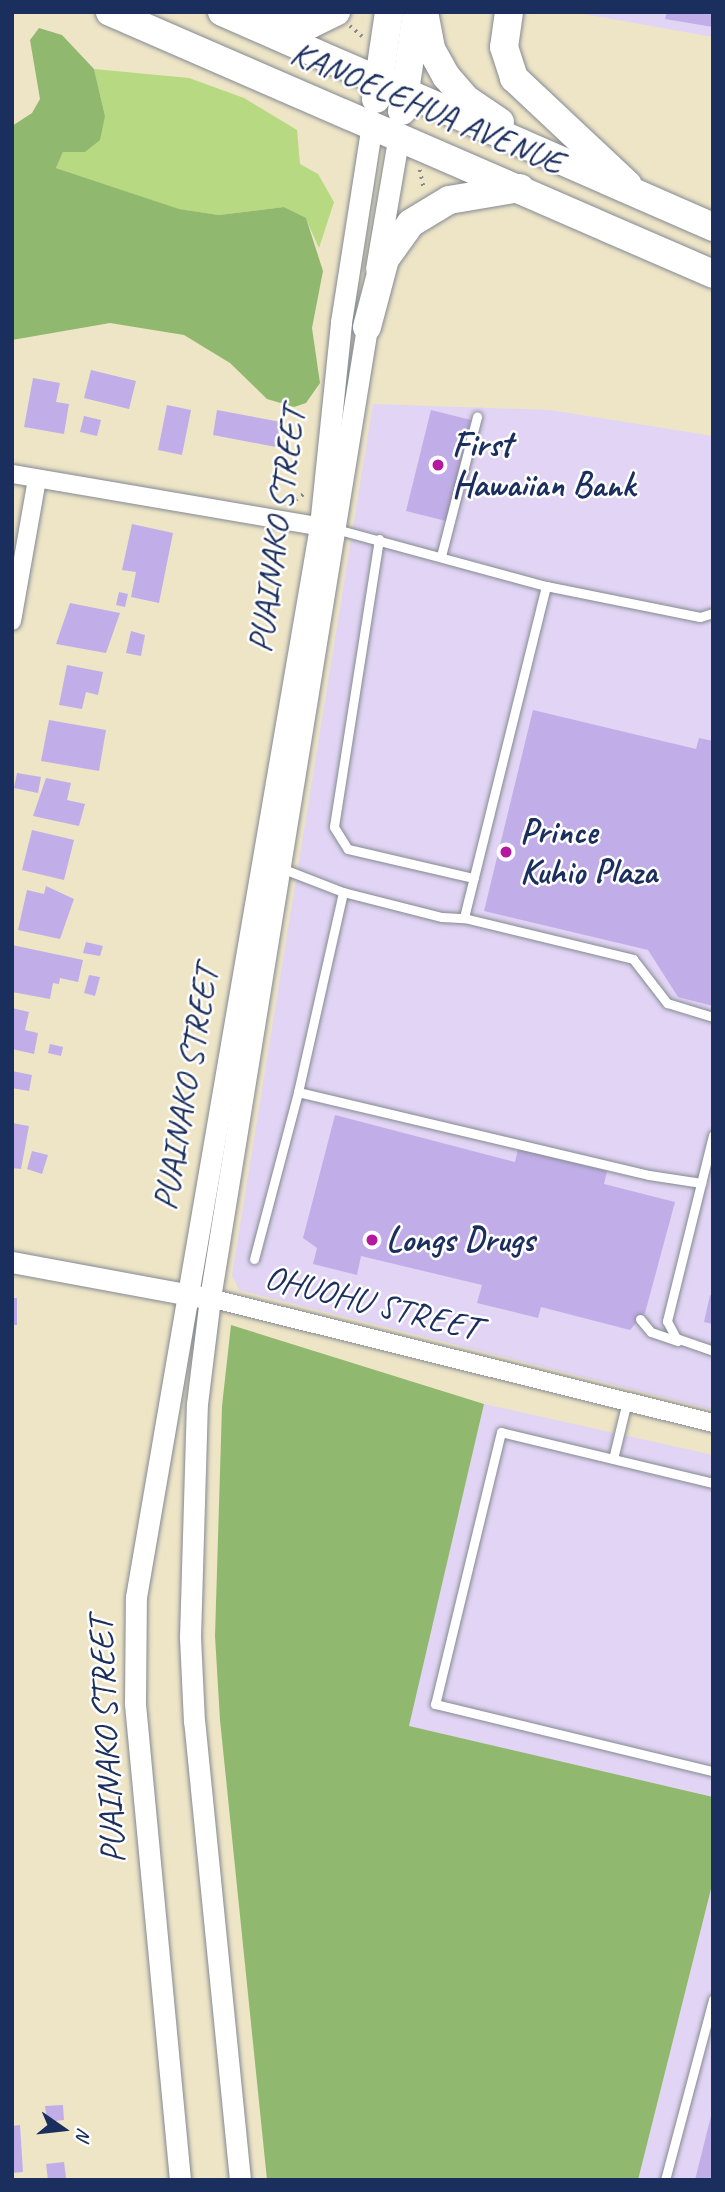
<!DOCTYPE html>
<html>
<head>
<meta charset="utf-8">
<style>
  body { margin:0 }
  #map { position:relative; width:725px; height:2192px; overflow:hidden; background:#eee5c7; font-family:Caveat,sans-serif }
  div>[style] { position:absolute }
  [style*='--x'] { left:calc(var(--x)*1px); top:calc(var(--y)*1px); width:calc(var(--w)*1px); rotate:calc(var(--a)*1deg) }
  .built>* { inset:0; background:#e1d4f4 }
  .green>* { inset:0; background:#b6d981 }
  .forest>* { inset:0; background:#90b96f }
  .building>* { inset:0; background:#c1aee8 }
  .path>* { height:3.5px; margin-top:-1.75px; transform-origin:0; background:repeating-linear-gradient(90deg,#848a92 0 2px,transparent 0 7px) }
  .roads { filter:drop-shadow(0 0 2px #848a92) drop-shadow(0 0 2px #848a92) }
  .service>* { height:9px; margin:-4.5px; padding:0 4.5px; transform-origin:4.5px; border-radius:4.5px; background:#fff }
  .minor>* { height:18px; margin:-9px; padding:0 9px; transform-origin:9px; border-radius:9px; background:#fff }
  .tertiary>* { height:21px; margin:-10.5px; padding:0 10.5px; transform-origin:10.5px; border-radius:10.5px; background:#fff }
  .trunk>* { height:28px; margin:-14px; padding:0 14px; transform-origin:14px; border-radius:14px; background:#fff }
  .dots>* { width:19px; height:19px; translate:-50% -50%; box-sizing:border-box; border:4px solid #fff; border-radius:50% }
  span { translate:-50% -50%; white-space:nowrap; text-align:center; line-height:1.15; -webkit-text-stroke:5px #fff; paint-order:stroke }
  .street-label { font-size:35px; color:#1b2f5e }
  .poi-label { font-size:35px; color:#1b2f5e; font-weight:700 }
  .left { translate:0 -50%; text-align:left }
  .frame { position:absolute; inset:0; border:14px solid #1b2f5e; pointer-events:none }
  .north { position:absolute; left:28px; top:2094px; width:70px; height:70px; -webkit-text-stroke:5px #fff; paint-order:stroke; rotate:104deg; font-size:19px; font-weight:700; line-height:28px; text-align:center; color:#1b2f5e }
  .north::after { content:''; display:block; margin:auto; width:24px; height:32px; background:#1b2f5e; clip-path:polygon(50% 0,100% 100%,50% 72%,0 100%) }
</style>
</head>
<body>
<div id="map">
  <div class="built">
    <i style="clip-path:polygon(573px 12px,713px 12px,713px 37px)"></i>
    <i style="clip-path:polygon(373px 404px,550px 410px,713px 436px,713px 1410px,239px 1290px,232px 1275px)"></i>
    <i style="clip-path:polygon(484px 1404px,713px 1455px,713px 1797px,408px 1726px)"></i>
    <i style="clip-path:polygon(713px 1881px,713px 2180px,638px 2180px)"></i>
  </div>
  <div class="green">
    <i style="clip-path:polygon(94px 69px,189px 78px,244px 98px,297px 130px,300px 164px,318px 174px,334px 202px,319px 248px,306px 219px,284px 207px,219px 215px,178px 209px,56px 168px,63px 152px,85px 151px,105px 116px)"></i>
  </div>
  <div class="forest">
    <i style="clip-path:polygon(39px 28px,62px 35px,94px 69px,105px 116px,100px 140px,85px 152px,63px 152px,56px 168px,179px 209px,219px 215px,284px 207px,306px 218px,323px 271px,312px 328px,320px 383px,306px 403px,294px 407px,267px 399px,230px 363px,184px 335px,110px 323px,12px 340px,12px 126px,32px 113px,40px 99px,30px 40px)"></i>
    <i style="clip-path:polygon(231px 1325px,484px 1404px,409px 1726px,713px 1797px,713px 1881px,638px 2180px,267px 2180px,220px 1720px,215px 1636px,222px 1406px)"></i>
  </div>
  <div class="building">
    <i style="clip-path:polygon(667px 12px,713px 12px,713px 27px,665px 19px)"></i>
    <i style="clip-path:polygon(91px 370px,136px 381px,129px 409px,84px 398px)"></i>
    <i style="clip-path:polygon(33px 378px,60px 383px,56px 402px,69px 404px,64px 434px,24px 427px)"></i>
    <i style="clip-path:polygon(167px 405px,191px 410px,182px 455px,158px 450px)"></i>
    <i style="clip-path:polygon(217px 410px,281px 422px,276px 447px,213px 435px)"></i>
    <i style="clip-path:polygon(431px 410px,471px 420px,446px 521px,406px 511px)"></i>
    <i style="clip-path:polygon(84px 416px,101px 420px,97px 436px,80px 432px)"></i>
    <i style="clip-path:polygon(132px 524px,173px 533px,159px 603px,131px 597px,136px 572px,122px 570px)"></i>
    <i style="clip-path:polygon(119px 592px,128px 594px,125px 607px,116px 605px)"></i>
    <i style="clip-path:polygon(70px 603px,120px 613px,106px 653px,56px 644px)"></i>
    <i style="clip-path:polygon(131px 631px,145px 635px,141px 656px,126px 653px)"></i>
    <i style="clip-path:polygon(67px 665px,103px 672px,98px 695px,86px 692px,82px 709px,59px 705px)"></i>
    <i style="clip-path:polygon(533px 710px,696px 749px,699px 738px,713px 741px,713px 1006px,678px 997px,648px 950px,484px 911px)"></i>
    <i style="clip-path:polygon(49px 720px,106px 730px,99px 771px,41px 761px)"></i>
    <i style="clip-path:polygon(17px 773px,41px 777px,38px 793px,14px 788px)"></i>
    <i style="clip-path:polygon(46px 778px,71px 783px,67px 800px,85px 804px,79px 826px,33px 816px)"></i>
    <i style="clip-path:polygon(32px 830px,74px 840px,64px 880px,22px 870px)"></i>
    <i style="clip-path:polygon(46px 886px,74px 899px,60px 939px,18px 930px,27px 890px,44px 894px)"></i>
    <i style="clip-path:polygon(86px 942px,103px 946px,100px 956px,83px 953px)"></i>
    <i style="clip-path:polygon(12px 945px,83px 960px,78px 982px,60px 978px,59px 984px,53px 983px,50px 999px,12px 992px)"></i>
    <i style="clip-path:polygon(89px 975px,100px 977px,95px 996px,84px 993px)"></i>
    <i style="clip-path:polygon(12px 1008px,29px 1012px,25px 1030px,38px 1033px,34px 1054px,12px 1049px)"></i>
    <i style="clip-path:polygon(50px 1044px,63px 1047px,61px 1056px,48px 1053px)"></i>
    <i style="clip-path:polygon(12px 1071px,32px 1075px,29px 1091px,12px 1088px)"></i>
    <i style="clip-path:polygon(335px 1115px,515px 1162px,518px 1149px,607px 1171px,604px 1184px,675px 1202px,645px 1313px,630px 1330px,541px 1307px,538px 1318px,477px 1303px,482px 1285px,361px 1256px,357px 1275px,313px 1264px,317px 1248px,303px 1238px)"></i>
    <i style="clip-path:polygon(12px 1123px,29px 1126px,21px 1169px,12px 1168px)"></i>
    <i style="clip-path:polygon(32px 1151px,48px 1155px,42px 1174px,27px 1169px)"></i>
    <i style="clip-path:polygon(710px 1295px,713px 1296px,713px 1324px,704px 1322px)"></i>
    <i style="clip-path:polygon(12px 1298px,17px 1298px,17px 1325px,12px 1325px)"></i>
    <i style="clip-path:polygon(63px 2105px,64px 2120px,47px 2122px,45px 2106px)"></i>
    <i style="clip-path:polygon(712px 2112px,713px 2180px,695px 2180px)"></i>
    <i style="clip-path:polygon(20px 2125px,23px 2172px,12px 2173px,12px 2126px)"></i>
    <i style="clip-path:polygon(64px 2162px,66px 2178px,48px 2180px,46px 2164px)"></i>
  </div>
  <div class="path">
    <i style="--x:350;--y:26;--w:16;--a:40"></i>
    <i style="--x:420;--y:170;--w:19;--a:78"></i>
    <i style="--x:290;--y:504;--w:17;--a:-36"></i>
  </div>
  <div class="roads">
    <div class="service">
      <i style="--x:336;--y:529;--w:218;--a:15.2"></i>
      <i style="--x:546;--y:586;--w:157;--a:11.4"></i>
      <i style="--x:700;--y:617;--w:14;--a:-17"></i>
      <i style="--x:379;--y:539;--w:291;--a:98.9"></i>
      <i style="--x:334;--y:827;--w:26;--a:58"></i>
      <i style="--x:348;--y:849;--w:129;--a:13"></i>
      <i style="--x:441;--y:556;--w:144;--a:-75.5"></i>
      <i style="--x:546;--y:586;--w:342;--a:103.9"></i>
      <i style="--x:464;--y:918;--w:174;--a:13.6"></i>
      <i style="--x:633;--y:959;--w:56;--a:52.3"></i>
      <i style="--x:667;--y:1003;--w:48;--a:16.9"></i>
      <i style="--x:281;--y:868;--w:66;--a:21.2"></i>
      <i style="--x:343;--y:892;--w:102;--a:14.2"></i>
      <i style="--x:442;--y:917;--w:22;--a:3"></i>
      <i style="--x:298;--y:1092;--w:205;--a:-77.3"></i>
      <i style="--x:713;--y:1135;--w:192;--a:103.9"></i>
      <i style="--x:667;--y:1321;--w:19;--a:62"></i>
      <i style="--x:676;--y:1338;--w:39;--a:19"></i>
      <i style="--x:254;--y:1259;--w:173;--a:-75.2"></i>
      <i style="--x:298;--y:1092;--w:361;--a:13.3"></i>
      <i style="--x:649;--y:1175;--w:53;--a:8.7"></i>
      <i style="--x:640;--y:1319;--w:17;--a:50"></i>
      <i style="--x:651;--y:1332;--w:28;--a:19"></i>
      <i style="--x:613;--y:1459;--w:60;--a:-76.4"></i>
      <i style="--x:713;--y:1483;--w:218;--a:-166.5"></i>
      <i style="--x:501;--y:1432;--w:280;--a:103.6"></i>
      <i style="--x:435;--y:1704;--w:286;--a:13.6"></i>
      <i style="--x:665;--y:2180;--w:187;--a:-75.1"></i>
    </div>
    <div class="minor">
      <i style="--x:12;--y:474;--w:326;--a:9.7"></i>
      <i style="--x:12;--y:621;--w:144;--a:-80"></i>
      <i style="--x:210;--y:1298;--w:518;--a:13.96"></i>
    </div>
    <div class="tertiary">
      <i style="--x:376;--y:269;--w:137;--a:-80.3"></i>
      <i style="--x:12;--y:1262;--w:192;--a:10.5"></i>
      <i style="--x:180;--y:2180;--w:479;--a:-95.4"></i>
      <i style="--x:135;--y:1703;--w:106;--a:-89.5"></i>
      <i style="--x:136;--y:1597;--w:1087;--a:-80.25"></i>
      <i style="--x:320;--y:526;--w:205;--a:-84.1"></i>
      <i style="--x:341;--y:322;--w:201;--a:-81.1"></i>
      <i style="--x:240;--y:2180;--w:460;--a:-95.7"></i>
      <i style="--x:194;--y:1722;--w:85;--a:-92.7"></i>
      <i style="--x:190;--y:1637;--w:233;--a:-88.3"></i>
      <i style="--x:197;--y:1404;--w:107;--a:-83"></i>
      <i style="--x:210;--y:1298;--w:996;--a:-80.81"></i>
    </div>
    <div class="trunk">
      <i style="--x:110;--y:12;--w:657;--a:23.48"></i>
      <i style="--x:222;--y:12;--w:536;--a:23.65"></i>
      <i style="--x:424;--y:12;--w:38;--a:79"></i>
      <i style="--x:431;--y:49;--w:31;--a:61"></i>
      <i style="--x:446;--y:76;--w:30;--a:49"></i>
      <i style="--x:466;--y:99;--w:41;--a:34.1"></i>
      <i style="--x:509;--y:12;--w:35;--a:98"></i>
      <i style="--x:504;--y:47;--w:33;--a:72"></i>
      <i style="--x:514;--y:78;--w:156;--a:43.2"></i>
      <i style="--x:265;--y:23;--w:46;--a:1.2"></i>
      <i style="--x:311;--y:24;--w:28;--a:-26"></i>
      <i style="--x:376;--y:99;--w:88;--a:-81.5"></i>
      <i style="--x:402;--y:111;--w:100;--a:-81.4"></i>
      <i style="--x:367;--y:327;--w:70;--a:-75.2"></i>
      <i style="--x:385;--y:259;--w:44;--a:-54.2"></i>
      <i style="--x:411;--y:223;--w:44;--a:-31.2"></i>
      <i style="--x:449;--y:200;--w:72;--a:-9.6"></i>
    </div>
  </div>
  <div class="dots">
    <i style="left:438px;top:465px;background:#b5179e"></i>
    <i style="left:506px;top:852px;background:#b5179e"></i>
    <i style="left:372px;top:1240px;background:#b5179e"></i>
  </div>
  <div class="street-label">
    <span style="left:427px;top:108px;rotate:23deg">KANOELEHUA AVENUE</span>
    <span style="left:277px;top:530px;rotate:-82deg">PUAINAKO STREET</span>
    <span style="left:186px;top:1088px;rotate:-80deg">PUAINAKO STREET</span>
    <span style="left:372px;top:1303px;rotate:14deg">OHUOHU STREET</span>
    <span style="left:107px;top:1740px;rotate:-93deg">PUAINAKO STREET</span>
  </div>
  <div class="poi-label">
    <span class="left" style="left:452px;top:465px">First<br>Hawaiian Bank</span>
    <span class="left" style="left:520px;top:852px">Prince<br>Kuhio Plaza</span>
    <span class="left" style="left:386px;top:1240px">Longs Drugs</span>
  </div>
  <div class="frame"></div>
  <div class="north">N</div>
</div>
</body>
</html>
